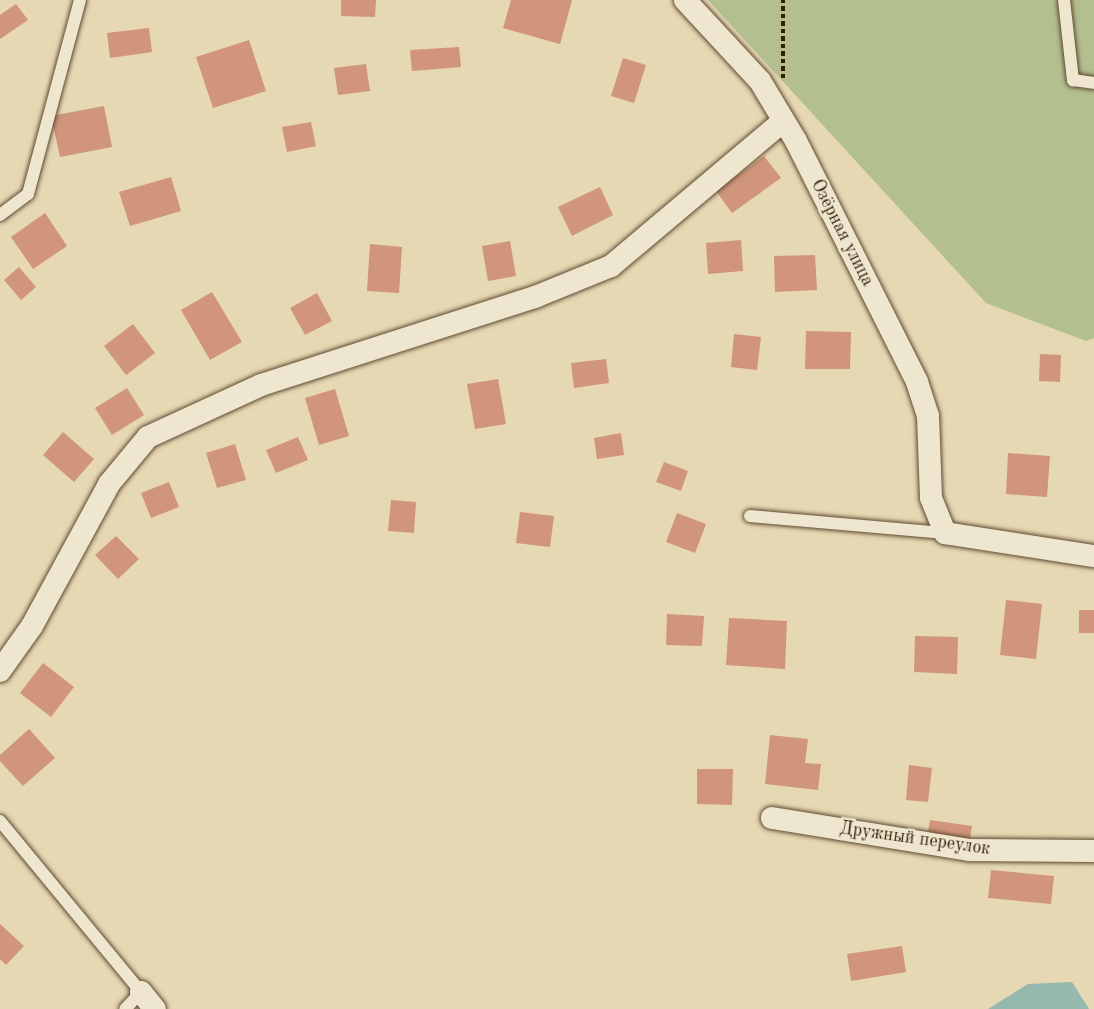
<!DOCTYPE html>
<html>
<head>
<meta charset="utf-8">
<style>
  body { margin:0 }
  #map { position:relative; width:1094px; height:1009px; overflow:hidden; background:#e5d8b3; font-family:"Old Standard TT",serif }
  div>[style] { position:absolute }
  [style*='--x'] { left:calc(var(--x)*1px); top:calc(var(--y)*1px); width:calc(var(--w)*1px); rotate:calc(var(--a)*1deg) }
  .green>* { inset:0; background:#b3bf8e }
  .water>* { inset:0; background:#96b9ae }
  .building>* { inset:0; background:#d0957b }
  .path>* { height:4px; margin-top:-2px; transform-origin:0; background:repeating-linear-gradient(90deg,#341a07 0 4.5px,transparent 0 7.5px) }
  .roads { filter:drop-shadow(0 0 2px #604a32) drop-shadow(0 0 2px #604a32) }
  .lane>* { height:12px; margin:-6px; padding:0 6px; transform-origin:6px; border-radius:6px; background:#eee6ce }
  .street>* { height:22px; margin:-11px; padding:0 11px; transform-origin:11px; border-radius:11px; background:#eee6ce }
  span { translate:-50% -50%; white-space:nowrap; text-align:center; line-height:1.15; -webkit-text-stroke:5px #eee6ce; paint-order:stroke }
  .street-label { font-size:18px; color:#341a07 }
</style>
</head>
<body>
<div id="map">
  <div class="green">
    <i style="clip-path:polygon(708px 0,1094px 0,1094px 338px,1086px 341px,986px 303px)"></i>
  </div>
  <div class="water">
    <i style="clip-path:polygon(1072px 982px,1089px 1009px,988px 1009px,1028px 984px)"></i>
  </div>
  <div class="building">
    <i style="clip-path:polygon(341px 0,376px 0,375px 17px,341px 16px)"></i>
    <i style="clip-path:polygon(511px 0,572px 0,560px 44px,503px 28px)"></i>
    <i style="clip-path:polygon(16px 4px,28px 20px,0 39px,0 15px)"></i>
    <i style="clip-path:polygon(149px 28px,152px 52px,110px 58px,107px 33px)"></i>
    <i style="clip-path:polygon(249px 40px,266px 91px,213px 108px,196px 57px)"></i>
    <i style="clip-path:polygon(459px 47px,461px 67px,412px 71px,410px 50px)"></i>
    <i style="clip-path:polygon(623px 58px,646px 65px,634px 103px,611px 96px)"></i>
    <i style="clip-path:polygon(366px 64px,370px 91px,338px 95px,334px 68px)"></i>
    <i style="clip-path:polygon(104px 106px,112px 147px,60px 157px,51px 116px)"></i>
    <i style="clip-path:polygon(311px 122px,316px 146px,287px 152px,282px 127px)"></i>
    <i style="clip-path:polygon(764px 156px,781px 178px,732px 213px,716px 191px)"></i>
    <i style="clip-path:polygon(171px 177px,181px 211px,130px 226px,119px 192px)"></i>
    <i style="clip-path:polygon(600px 187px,613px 215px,572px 236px,558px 207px)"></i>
    <i style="clip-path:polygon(45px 213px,67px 246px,33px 269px,11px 237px)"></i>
    <i style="clip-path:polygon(741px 240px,743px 271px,708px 274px,706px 243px)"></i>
    <i style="clip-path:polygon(510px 241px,516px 276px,488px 281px,482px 246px)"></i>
    <i style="clip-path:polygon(370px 244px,402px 247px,399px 293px,367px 291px)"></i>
    <i style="clip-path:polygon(815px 255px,817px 290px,775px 292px,774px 256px)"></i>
    <i style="clip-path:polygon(19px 267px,36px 287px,21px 300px,4px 280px)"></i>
    <i style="clip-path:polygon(212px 292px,242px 342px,210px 360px,181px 310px)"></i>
    <i style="clip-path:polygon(317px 293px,332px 321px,305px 335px,290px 308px)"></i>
    <i style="clip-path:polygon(133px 324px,155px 353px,126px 375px,104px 346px)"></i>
    <i style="clip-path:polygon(806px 331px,851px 332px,850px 369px,805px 369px)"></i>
    <i style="clip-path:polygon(734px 334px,761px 337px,757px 370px,731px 367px)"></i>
    <i style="clip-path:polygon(1040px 354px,1061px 355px,1060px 382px,1039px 381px)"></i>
    <i style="clip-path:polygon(606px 359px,609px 383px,574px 388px,571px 363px)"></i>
    <i style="clip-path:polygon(498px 379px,506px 424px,475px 429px,467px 384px)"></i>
    <i style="clip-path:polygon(127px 388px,144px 415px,112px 435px,95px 408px)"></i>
    <i style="clip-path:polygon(335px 389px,349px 436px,319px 445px,305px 398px)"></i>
    <i style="clip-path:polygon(63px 432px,94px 459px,74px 482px,43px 455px)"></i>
    <i style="clip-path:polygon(621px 433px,624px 455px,597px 459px,594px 438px)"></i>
    <i style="clip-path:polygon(298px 437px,308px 460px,276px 473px,266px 450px)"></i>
    <i style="clip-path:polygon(235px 444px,246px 480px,217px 488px,206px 453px)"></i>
    <i style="clip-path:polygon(1008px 453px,1050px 456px,1047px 497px,1006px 494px)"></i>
    <i style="clip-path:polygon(664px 462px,688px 471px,681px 491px,656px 482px)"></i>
    <i style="clip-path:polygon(169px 482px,179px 507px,151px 518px,141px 493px)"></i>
    <i style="clip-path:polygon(391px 500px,416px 502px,414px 533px,388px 531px)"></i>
    <i style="clip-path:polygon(520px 512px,554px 516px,550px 547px,516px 543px)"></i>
    <i style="clip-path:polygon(677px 513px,706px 524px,695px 553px,666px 542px)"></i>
    <i style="clip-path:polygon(116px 536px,139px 559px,118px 579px,95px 555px)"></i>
    <i style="clip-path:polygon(1006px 600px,1042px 604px,1036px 659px,1000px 655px)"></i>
    <i style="clip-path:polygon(1079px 610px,1094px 610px,1094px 633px,1079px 633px)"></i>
    <i style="clip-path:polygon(667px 614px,704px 616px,702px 646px,666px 645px)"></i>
    <i style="clip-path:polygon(729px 618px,787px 621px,785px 669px,726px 665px)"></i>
    <i style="clip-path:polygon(915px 636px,958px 637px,957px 674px,914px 672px)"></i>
    <i style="clip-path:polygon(43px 663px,74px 687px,51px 717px,20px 693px)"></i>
    <i style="clip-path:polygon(29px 729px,55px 758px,23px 786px,0 761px,0 755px)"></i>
    <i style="clip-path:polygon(770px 735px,808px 739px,805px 763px,821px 764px,818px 790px,765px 784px)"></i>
    <i style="clip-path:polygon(909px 765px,932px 768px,928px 802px,906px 800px)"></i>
    <i style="clip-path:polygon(697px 769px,733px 769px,732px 805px,697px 804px)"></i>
    <i style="clip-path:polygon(930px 820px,972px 826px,969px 845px,927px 839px)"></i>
    <i style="clip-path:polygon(991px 870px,1054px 876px,1051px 904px,988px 898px)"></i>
    <i style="clip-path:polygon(0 924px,24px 946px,6px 965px,0 959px)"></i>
    <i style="clip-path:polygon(902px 946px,906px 972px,851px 981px,847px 954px)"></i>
  </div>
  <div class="path">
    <i style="--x:783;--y:78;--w:78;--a:-90"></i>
  </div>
  <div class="roads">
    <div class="lane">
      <i style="--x:1064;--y:0;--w:81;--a:83.6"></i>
      <i style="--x:1073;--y:80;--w:21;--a:8"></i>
      <i style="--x:0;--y:215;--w:35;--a:-37"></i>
      <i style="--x:28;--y:194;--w:201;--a:-75"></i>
      <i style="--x:750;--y:516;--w:196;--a:5"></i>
      <i style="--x:0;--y:821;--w:222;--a:50.5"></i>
      <i style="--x:141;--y:992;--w:23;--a:133"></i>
    </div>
    <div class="street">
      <i style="--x:685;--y:0;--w:110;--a:47.2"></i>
      <i style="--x:760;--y:81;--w:70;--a:59"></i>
      <i style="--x:796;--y:141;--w:270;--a:63.3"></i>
      <i style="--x:917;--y:382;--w:36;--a:72"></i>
      <i style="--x:928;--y:416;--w:82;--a:87.9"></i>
      <i style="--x:931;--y:498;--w:38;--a:68"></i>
      <i style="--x:945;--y:533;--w:151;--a:8.8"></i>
      <i style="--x:0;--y:671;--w:55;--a:-54.6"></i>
      <i style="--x:32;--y:626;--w:162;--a:-61.5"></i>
      <i style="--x:109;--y:484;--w:61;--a:-50.3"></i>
      <i style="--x:148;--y:437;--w:124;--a:-24.7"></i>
      <i style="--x:261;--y:385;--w:288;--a:-17.8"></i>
      <i style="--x:535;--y:297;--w:82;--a:-22.2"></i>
      <i style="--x:611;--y:266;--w:225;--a:-40.1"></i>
      <i style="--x:772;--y:818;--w:201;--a:9.2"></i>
      <i style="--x:970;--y:850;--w:124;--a:0.5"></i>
      <i style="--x:141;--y:992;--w:22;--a:51"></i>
    </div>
  </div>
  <div class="street-label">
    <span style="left:842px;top:233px;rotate:63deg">Озёрная улица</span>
    <span style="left:915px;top:839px;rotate:8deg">Дружный переулок</span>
  </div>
</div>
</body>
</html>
